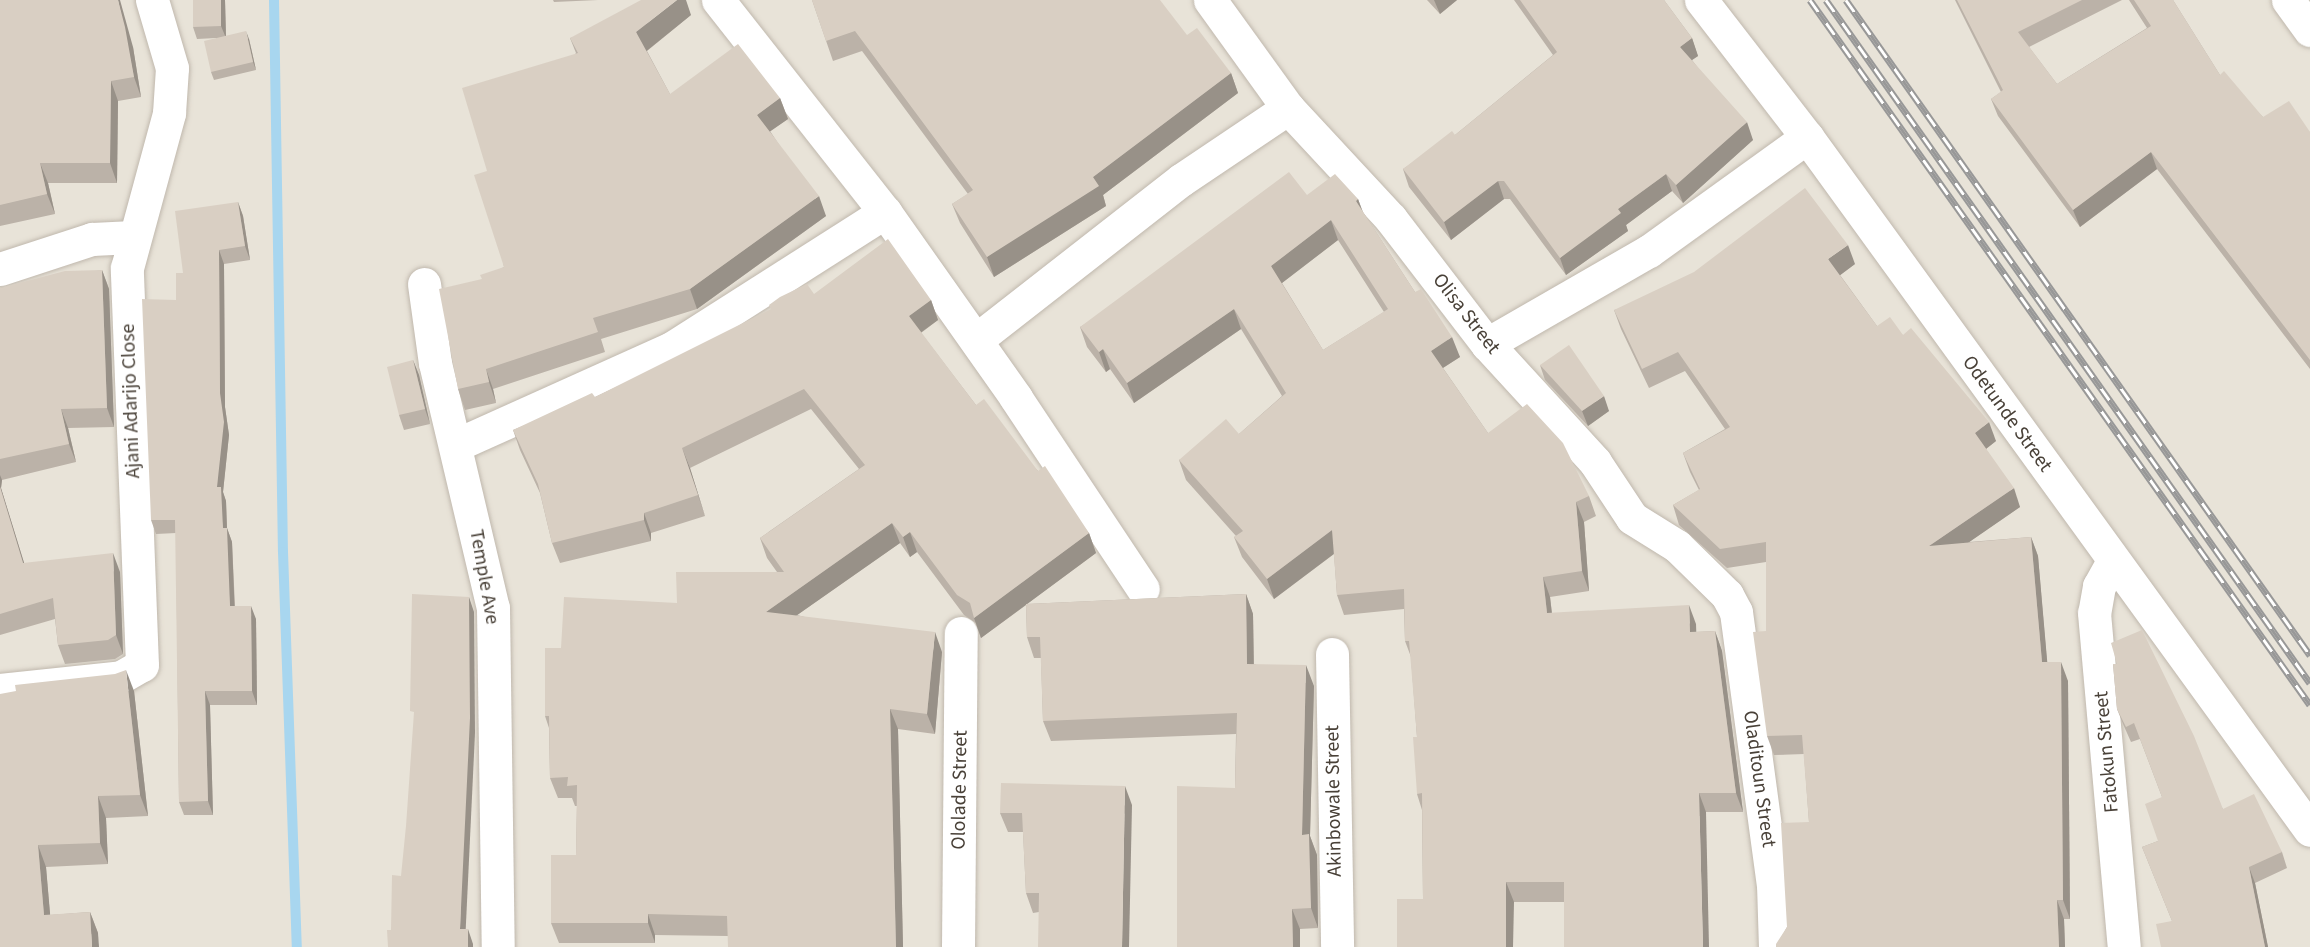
<!DOCTYPE html>
<html>
<head>
<meta charset="utf-8">
<style>
  body { margin:0 }
  #map { position:relative; width:2310px; height:947px; overflow:hidden; background:#f5f1ea; font-family:"Source Sans 3",sans-serif }
  div>[style] { position:absolute }
  [style*='--x'] { left:calc(var(--x)*1px); top:calc(var(--y)*1px); width:calc(var(--w)*1px); rotate:calc(var(--a)*1deg) }
  .residential>* { inset:0; background:#e8e3d8 }
  .stream>* { height:10px; margin:-5px; padding:0 5px; transform-origin:5px; border-radius:5px; background:#a8d6ef }
  .roads { filter:drop-shadow(0 0 2px #c0b8ad) drop-shadow(0 0 2px #c0b8ad) }
  .minor>* { height:33px; margin:-16.5px; padding:0 16.5px; transform-origin:16.5px; border-radius:16.5px; background:#fff }
  .rail>* { height:7px; margin-top:-3.5px; transform-origin:0; background:repeating-linear-gradient(90deg,#fff 0 14px,#989898 0 28px); box-sizing:border-box; border-block:2px solid #989898 }
  .wall>* { inset:0; background:#bbb2a8 }
  .shaded-wall>* { inset:0; background:#989188 }
  .building>* { inset:0; background:#d9cfc3 }
  span { translate:-50% -50%; white-space:nowrap; text-align:center; line-height:1.15; -webkit-text-stroke:5px #fff; paint-order:stroke }
  .street-label { font-size:20px; color:#494138 }
</style>
</head>
<body>
<div id="map">
  <div class="residential">
    <i style="clip-path:polygon(0 0,2310px 0,2310px 947px,0 947px)"></i>
  </div>
  <div class="stream">
    <i style="--x:274;--y:0;--w:552;--a:89.07"></i>
    <i style="--x:283;--y:552;--w:395;--a:88"></i>
  </div>
  <div class="roads">
    <div class="minor">
      <i style="--x:718;--y:0;--w:270;--a:51.8"></i>
      <i style="--x:885;--y:212;--w:228;--a:54.8"></i>
      <i style="--x:1016;--y:398;--w:229;--a:56.4"></i>
      <i style="--x:1210;--y:0;--w:133;--a:54.2"></i>
      <i style="--x:1288;--y:108;--w:151;--a:47.1"></i>
      <i style="--x:1391;--y:219;--w:158;--a:52.5"></i>
      <i style="--x:1487;--y:344;--w:160;--a:47.5"></i>
      <i style="--x:1595;--y:462;--w:67;--a:56.5"></i>
      <i style="--x:1632;--y:518;--w:53;--a:31.9"></i>
      <i style="--x:1677;--y:546;--w:70;--a:44.4"></i>
      <i style="--x:1727;--y:595;--w:19;--a:62"></i>
      <i style="--x:1736;--y:612;--w:275;--a:82.3"></i>
      <i style="--x:1773;--y:884;--w:63;--a:88.2"></i>
      <i style="--x:1701;--y:0;--w:173;--a:52.3"></i>
      <i style="--x:1807;--y:137;--w:856;--a:54.03"></i>
      <i style="--x:2288;--y:0;--w:37;--a:54"></i>
      <i style="--x:0;--y:269;--w:97;--a:-18.1"></i>
      <i style="--x:92;--y:239;--w:41;--a:-2.8"></i>
      <i style="--x:424;--y:284;--w:80;--a:82.1"></i>
      <i style="--x:435;--y:363;--w:252;--a:76.7"></i>
      <i style="--x:493;--y:608;--w:339;--a:89.2"></i>
      <i style="--x:976;--y:340;--w:260;--a:-38"></i>
      <i style="--x:1181;--y:180;--w:129;--a:-33.9"></i>
      <i style="--x:1487;--y:344;--w:187;--a:-29.9"></i>
      <i style="--x:1649;--y:251;--w:195;--a:-35.8"></i>
      <i style="--x:456;--y:445;--w:235;--a:-24.2"></i>
      <i style="--x:670;--y:349;--w:255;--a:-32.5"></i>
      <i style="--x:2113;--y:561;--w:29;--a:119"></i>
      <i style="--x:2099;--y:586;--w:27;--a:100"></i>
      <i style="--x:2094;--y:613;--w:335;--a:84.9"></i>
      <i style="--x:1332;--y:654;--w:293;--a:89"></i>
      <i style="--x:0;--y:690;--w:122;--a:-6.1"></i>
      <i style="--x:121;--y:677;--w:24;--a:-30"></i>
      <i style="--x:142;--y:665;--w:397;--a:-92.2"></i>
      <i style="--x:127;--y:268;--w:161;--a:-74.8"></i>
      <i style="--x:169;--y:113;--w:45;--a:-86.2"></i>
      <i style="--x:172;--y:68;--w:71;--a:-106.4"></i>
      <i style="--x:958;--y:947;--w:314;--a:-89.5"></i>
    </div>
  </div>
  <div class="rail">
    <i style="--x:1810;--y:0;--w:864;--a:54.65"></i>
    <i style="--x:1826;--y:0;--w:837;--a:54.68"></i>
    <i style="--x:1846;--y:0;--w:803;--a:54.69"></i>
  </div>
  <div class="wall">
    <i style="clip-path:polygon(0 0,133px 47px,141px 97px,118px 101px,117px 183px,48px 183px,55px 214px,0 226px)"></i>
    <i style="clip-path:polygon(193px 0,225px 0,226px 36px,249px 39px,256px 70px,214px 80px,211px 72px,216px 38px,197px 39px,193px 27px)"></i>
    <i style="clip-path:polygon(553px 0,598px 0,554px 2px)"></i>
    <i style="clip-path:polygon(812px 0,1187px 35px,1231px 73px,1238px 93px,1103px 195px,1106px 206px,994px 277px,960px 223px,952px 204px,968px 194px,862px 51px,833px 61px)"></i>
    <i style="clip-path:polygon(1427px 0,1457px 0,1440px 14px)"></i>
    <i style="clip-path:polygon(1514px 0,1664px 0,1692px 38px,1698px 56px,1692px 60px,1753px 140px,1683px 203px,1672px 191px,1626px 225px,1628px 231px,1566px 275px,1510px 199px,1504px 199px,1451px 240px,1409px 187px,1403px 169px,1455px 135px,1553px 55px)"></i>
    <i style="clip-path:polygon(1955px 0,2122px 0,2029px 47px,2057px 84px,2147px 28px,2129px 0,2173px 0,2220px 75px,2263px 117px,2310px 132px,2310px 369px,2157px 169px,2080px 227px,1998px 116px,1991px 99px,2001px 92px)"></i>
    <i style="clip-path:polygon(691px 15px,647px 51px,670px 94px,780px 98px,788px 119px,770px 131px,826px 216px,697px 309px,601px 339px,605px 352px,493px 389px,496px 403px,465px 410px,458px 389px,482px 279px,504px 267px,487px 171px,576px 53px,570px 38px)"></i>
    <i style="clip-path:polygon(evenodd,1307px 195px,1358px 199px,1363px 212px,1415px 292px,1460px 357px,1443px 368px,1488px 433px,1589px 496px,1596px 516px,1584px 522px,1589px 591px,1550px 597px,1552px 613px,1696px 624px,1696px 632px,1715px 631px,1722px 651px,1743px 812px,1706px 812px,1564px 902px,1514px 902px,1423px 899px,1422px 810px,1417px 794px,1417px 737px,1411px 657px,1405px 641px,1404px 609px,1344px 615px,1337px 595px,1334px 554px,1274px 599px,1242px 557px,1234px 537px,1236px 536px,1186px 480px,1179px 460px,1239px 434px,1282px 396px,1241px 329px,1134px 403px,1110px 369px,1106px 372px,1087px 347px,1080px 327px,1307px 195px,1338px 240px,1384px 312px,1323px 350px,1282px 283px,1338px 240px)"></i>
    <i style="clip-path:polygon(238px 202px,243px 216px,250px 260px,224px 264px,225px 407px,229px 435px,223px 492px,226px 501px,227px 528px,232px 542px,235px 606px,256px 619px,257px 705px,210px 705px,213px 815px,184px 815px,179px 802px,176px 533px,156px 534px,151px 520px,176px 300px,183px 273px)"></i>
    <i style="clip-path:polygon(1855px 264px,1840px 275px,1877px 326px,1903px 335px,1996px 441px,1986px 449px,2020px 507px,1969px 542px,2031px 537px,2038px 556px,2047px 662px,2068px 681px,2070px 919px,2064px 919px,2065px 947px,1776px 947px,1787px 927px,1809px 822px,1804px 754px,1774px 755px,1767px 736px,1766px 562px,1727px 568px,1679px 525px,1673px 505px,1699px 490px,1690px 472px,1683px 453px,1725px 429px,1685px 371px,1649px 388px,1621px 329px,1614px 310px)"></i>
    <i style="clip-path:polygon(102px 270px,109px 289px,114px 427px,68px 428px,76px 462px,2px 480px,1px 488px,24px 563px,120px 572px,123px 654px,115px 659px,65px 664px,58px 645px,55px 619px,0 635px,0 288px)"></i>
    <i style="clip-path:polygon(814px 294px,931px 300px,938px 320px,921px 333px,976px 405px,1038px 471px,1089px 533px,1096px 553px,1027px 604px,1246px 594px,1253px 614px,1254px 664px,1314px 686px,1310px 836px,1317px 855px,1318px 928px,1300px 929px,1300px 947px,1177px 947px,1235px 788px,1236px 734px,1051px 741px,1043px 721px,1041px 658px,1034px 658px,1027px 637px,1026px 605px,981px 638px,976px 623px,964px 615px,917px 552px,910px 557px,900px 543px,797px 615px,942px 652px,935px 734px,898px 729px,903px 947px,728px 947px,728px 936px,655px 935px,655px 943px,559px 943px,551px 923px,576px 855px,577px 806px,575px 806px,572px 798px,558px 798px,550px 778px,549px 728px,545px 716px,561px 648px,677px 603px,777px 572px,767px 558px,760px 538px,859px 469px,811px 409px,690px 468px,705px 516px,651px 533px,651px 541px,560px 563px,552px 543px,540px 493px,520px 450px,513px 430px,595px 397px)"></i>
    <i style="clip-path:polygon(413px 360px,419px 375px,430px 424px,404px 430px,399px 415px)"></i>
    <i style="clip-path:polygon(1540px 365px,1609px 411px,1588px 426px,1545px 380px)"></i>
    <i style="clip-path:polygon(2113px 664px,2223px 809px,2282px 852px,2287px 868px,2255px 883px,2268px 947px,2161px 947px,2172px 921px,2142px 847px,2158px 841px,2162px 797px,2140px 739px,2131px 742px,2123px 724px,2117px 709px)"></i>
    <i style="clip-path:polygon(16px 691px,134px 691px,148px 816px,106px 818px,108px 864px,46px 867px,50px 915px,90px 912px,98px 933px,0 947px)"></i>
    <i style="clip-path:polygon(1132px 805px,1039px 912px,1033px 913px,1026px 893px,1023px 832px,1008px 832px,1000px 813px)"></i>
  </div>
  <div class="shaded-wall">
    <i style="clip-path:polygon(118px 0,120px 0,133px 47px,141px 97px,134px 77px)"></i>
    <i style="clip-path:polygon(221px 0,225px 0,226px 38px,221px 26px)"></i>
    <i style="clip-path:polygon(677px 0,686px 0,691px 15px,644px 53px,636px 32px)"></i>
    <i style="clip-path:polygon(1434px 0,1457px 0,1440px 14px)"></i>
    <i style="clip-path:polygon(246px 31px,249px 39px,256px 70px,253px 62px)"></i>
    <i style="clip-path:polygon(1692px 38px,1698px 56px,1686px 64px,1680px 47px)"></i>
    <i style="clip-path:polygon(1231px 73px,1238px 93px,1103px 195px,1106px 206px,994px 277px,987px 257px)"></i>
    <i style="clip-path:polygon(111px 81px,118px 101px,117px 183px,110px 163px)"></i>
    <i style="clip-path:polygon(780px 98px,788px 119px,765px 135px,757px 115px)"></i>
    <i style="clip-path:polygon(1747px 122px,1753px 140px,1683px 203px,1676px 185px)"></i>
    <i style="clip-path:polygon(2151px 152px,2157px 169px,2080px 227px,2073px 210px)"></i>
    <i style="clip-path:polygon(40px 163px,48px 183px,55px 214px,47px 194px)"></i>
    <i style="clip-path:polygon(1666px 174px,1672px 191px,1626px 225px,1628px 231px,1566px 275px,1560px 258px,1618px 209px)"></i>
    <i style="clip-path:polygon(1498px 181px,1504px 199px,1451px 240px,1444px 222px)"></i>
    <i style="clip-path:polygon(819px 196px,826px 216px,697px 309px,690px 289px)"></i>
    <i style="clip-path:polygon(1358px 199px,1365px 219px,1356px 201px)"></i>
    <i style="clip-path:polygon(238px 202px,243px 216px,250px 260px,245px 246px)"></i>
    <i style="clip-path:polygon(1331px 220px,1338px 240px,1278px 286px,1271px 266px)"></i>
    <i style="clip-path:polygon(1848px 245px,1855px 264px,1835px 279px,1828px 259px)"></i>
    <i style="clip-path:polygon(219px 250px,224px 264px,225px 407px,229px 435px,223px 492px,226px 501px,227px 529px,227px 528px,232px 542px,235px 619px,230px 606px,223px 528px,217px 487px,220px 393px)"></i>
    <i style="clip-path:polygon(102px 270px,109px 289px,114px 427px,107px 408px)"></i>
    <i style="clip-path:polygon(931px 300px,938px 320px,916px 336px,909px 316px)"></i>
    <i style="clip-path:polygon(1234px 309px,1241px 329px,1134px 403px,1127px 383px)"></i>
    <i style="clip-path:polygon(1452px 337px,1460px 357px,1438px 371px,1431px 351px)"></i>
    <i style="clip-path:polygon(1103px 349px,1110px 369px,1106px 372px,1099px 352px)"></i>
    <i style="clip-path:polygon(413px 360px,419px 375px,430px 424px,425px 409px)"></i>
    <i style="clip-path:polygon(486px 369px,493px 389px,496px 403px,489px 382px)"></i>
    <i style="clip-path:polygon(1604px 396px,1609px 411px,1588px 426px,1582px 411px)"></i>
    <i style="clip-path:polygon(61px 409px,68px 428px,76px 462px,69px 444px)"></i>
    <i style="clip-path:polygon(1989px 422px,1996px 441px,1982px 452px,1975px 433px)"></i>
    <i style="clip-path:polygon(682px 448px,690px 468px,705px 516px,698px 495px)"></i>
    <i style="clip-path:polygon(0 475px,2px 480px,1px 488px,30px 582px,23px 563px,0 487px)"></i>
    <i style="clip-path:polygon(2014px 488px,2020px 507px,1936px 565px,1929px 546px)"></i>
    <i style="clip-path:polygon(1576px 502px,1584px 522px,1589px 591px,1582px 571px)"></i>
    <i style="clip-path:polygon(644px 513px,651px 533px,651px 541px,644px 520px)"></i>
    <i style="clip-path:polygon(892px 523px,900px 543px,773px 632px,766px 612px)"></i>
    <i style="clip-path:polygon(1332px 530px,1339px 550px,1274px 599px,1267px 579px)"></i>
    <i style="clip-path:polygon(910px 532px,917px 552px,910px 557px,903px 537px)"></i>
    <i style="clip-path:polygon(1089px 533px,1096px 553px,981px 638px,974px 618px)"></i>
    <i style="clip-path:polygon(2031px 537px,2038px 556px,2049px 682px,2042px 662px)"></i>
    <i style="clip-path:polygon(113px 553px,120px 572px,123px 654px,116px 635px)"></i>
    <i style="clip-path:polygon(1543px 577px,1550px 597px,1554px 633px,1547px 613px)"></i>
    <i style="clip-path:polygon(1246px 594px,1253px 614px,1254px 684px,1247px 664px)"></i>
    <i style="clip-path:polygon(469px 597px,474px 612px,475px 733px,465px 944px,460px 929px)"></i>
    <i style="clip-path:polygon(1689px 605px,1696px 624px,1697px 652px,1690px 632px)"></i>
    <i style="clip-path:polygon(251px 606px,256px 619px,257px 705px,252px 691px)"></i>
    <i style="clip-path:polygon(1715px 631px,1722px 651px,1743px 812px,1736px 793px)"></i>
    <i style="clip-path:polygon(935px 632px,942px 652px,935px 734px,927px 714px)"></i>
    <i style="clip-path:polygon(2061px 662px,2068px 681px,2070px 919px,2063px 900px)"></i>
    <i style="clip-path:polygon(1306px 665px,1314px 686px,1310px 836px,1317px 855px,1318px 928px,1311px 908px,1302px 835px)"></i>
    <i style="clip-path:polygon(126px 670px,134px 691px,148px 816px,140px 795px)"></i>
    <i style="clip-path:polygon(205px 691px,210px 705px,213px 815px,208px 801px)"></i>
    <i style="clip-path:polygon(890px 709px,898px 729px,903px 947px,896px 947px)"></i>
    <i style="clip-path:polygon(1125px 786px,1132px 805px,1129px 947px,1122px 947px)"></i>
    <i style="clip-path:polygon(1699px 793px,1706px 812px,1709px 947px,1703px 947px)"></i>
    <i style="clip-path:polygon(98px 796px,106px 818px,108px 864px,100px 843px)"></i>
    <i style="clip-path:polygon(38px 845px,46px 867px,52px 936px,44px 915px)"></i>
    <i style="clip-path:polygon(2249px 867px,2255px 883px,2268px 947px,2265px 947px)"></i>
    <i style="clip-path:polygon(1506px 882px,1514px 902px,1513px 947px,1506px 947px)"></i>
    <i style="clip-path:polygon(2057px 900px,2064px 919px,2065px 947px,2059px 947px)"></i>
    <i style="clip-path:polygon(1292px 909px,1300px 929px,1300px 947px,1293px 947px)"></i>
    <i style="clip-path:polygon(90px 912px,98px 933px,99px 947px,92px 947px)"></i>
    <i style="clip-path:polygon(648px 914px,655px 935px,655px 943px,648px 923px)"></i>
    <i style="clip-path:polygon(468px 929px,473px 944px,473px 947px,468px 947px)"></i>
  </div>
  <div class="building">
    <i style="clip-path:polygon(0 0,118px 0,125px 27px,134px 77px,111px 81px,110px 163px,40px 163px,47px 194px,0 205px)"></i>
    <i style="clip-path:polygon(193px 0,221px 0,221px 26px,193px 27px)"></i>
    <i style="clip-path:polygon(641px 0,677px 0,636px 32px,670px 94px,738px 44px,780px 98px,757px 115px,819px 196px,690px 289px,593px 318px,598px 332px,486px 369px,489px 382px,458px 389px,439px 289px,482px 279px,480px 275px,504px 267px,474px 175px,487px 171px,462px 88px,578px 53px,570px 38px)"></i>
    <i style="clip-path:polygon(812px 0,1160px 0,1187px 35px,1197px 28px,1231px 73px,1093px 177px,1099px 186px,987px 257px,952px 204px,973px 190px,855px 31px,826px 41px)"></i>
    <i style="clip-path:polygon(1520px 0,1664px 0,1692px 38px,1680px 47px,1747px 122px,1676px 185px,1666px 174px,1618px 209px,1621px 213px,1560px 258px,1504px 181px,1498px 181px,1444px 222px,1403px 169px,1452px 131px,1455px 135px,1557px 52px)"></i>
    <i style="clip-path:polygon(1957px 0,2082px 0,2018px 32px,2057px 84px,2151px 26px,2134px 0,2173px 0,2220px 75px,2224px 71px,2263px 117px,2289px 101px,2310px 132px,2310px 360px,2151px 152px,2073px 210px,1991px 99px,2003px 90px)"></i>
    <i style="clip-path:polygon(246px 31px,253px 62px,211px 72px,204px 41px)"></i>
    <i style="clip-path:polygon(evenodd,1289px 172px,1307px 195px,1335px 174px,1358px 199px,1356px 201px,1415px 292px,1421px 289px,1452px 337px,1431px 351px,1488px 433px,1527px 404px,1563px 443px,1589px 496px,1576px 502px,1582px 571px,1543px 577px,1547px 613px,1689px 605px,1690px 632px,1715px 631px,1736px 793px,1699px 793px,1703px 947px,1564px 947px,1564px 882px,1506px 882px,1506px 947px,1397px 947px,1397px 899px,1423px 899px,1422px 793px,1417px 794px,1413px 737px,1417px 737px,1409px 641px,1405px 641px,1404px 589px,1337px 595px,1332px 530px,1267px 579px,1234px 537px,1243px 531px,1179px 460px,1226px 419px,1239px 434px,1286px 393px,1234px 309px,1127px 383px,1103px 349px,1099px 352px,1080px 327px,1289px 172px,1331px 220px,1388px 309px,1323px 350px,1271px 266px,1331px 220px)"></i>
    <i style="clip-path:polygon(1805px 188px,1848px 245px,1828px 259px,1877px 326px,1890px 317px,1903px 335px,1911px 328px,1989px 422px,1975px 433px,2014px 488px,1929px 546px,2031px 537px,2042px 662px,2061px 662px,2063px 900px,2057px 900px,2059px 947px,1776px 947px,1776px 944px,1787px 927px,1781px 823px,1809px 822px,1802px 735px,1767px 736px,1753px 632px,1766px 631px,1766px 542px,1720px 549px,1673px 505px,1700px 489px,1683px 453px,1730px 427px,1678px 352px,1642px 369px,1614px 310px,1694px 272px)"></i>
    <i style="clip-path:polygon(238px 202px,245px 246px,219px 250px,220px 393px,224px 422px,217px 487px,221px 487px,223px 528px,227px 528px,230px 606px,251px 606px,252px 691px,205px 691px,208px 801px,179px 802px,175px 520px,151px 520px,142px 299px,176px 300px,176px 273px,183px 273px,175px 211px)"></i>
    <i style="clip-path:polygon(888px 239px,931px 300px,909px 316px,976px 405px,984px 399px,1038px 471px,1045px 466px,1089px 533px,974px 618px,970px 603px,957px 595px,910px 532px,903px 537px,892px 523px,766px 612px,935px 632px,927px 714px,890px 709px,896px 947px,728px 947px,727px 916px,648px 914px,648px 923px,551px 923px,551px 855px,576px 855px,577px 785px,567px 786px,568px 777px,550px 778px,549px 716px,545px 716px,545px 648px,561px 648px,564px 597px,677px 603px,676px 572px,784px 572px,760px 538px,865px 465px,804px 389px,682px 448px,698px 495px,644px 513px,644px 520px,552px 543px,538px 484px,513px 430px,592px 393px,595px 397px,771px 309px,769px 305px,780px 297px,807px 284px,814px 294px)"></i>
    <i style="clip-path:polygon(102px 270px,107px 408px,61px 409px,69px 444px,0 459px,0 288px,65px 271px)"></i>
    <i style="clip-path:polygon(1569px 345px,1604px 396px,1582px 411px,1540px 365px)"></i>
    <i style="clip-path:polygon(413px 360px,425px 409px,399px 415px,387px 367px)"></i>
    <i style="clip-path:polygon(0 487px,23px 563px,113px 553px,116px 635px,108px 640px,58px 645px,53px 598px,0 614px)"></i>
    <i style="clip-path:polygon(412px 594px,469px 597px,470px 718px,460px 929px,468px 929px,468px 947px,388px 947px,387px 930px,391px 930px,392px 875px,401px 876px,406px 826px,414px 712px,410px 711px)"></i>
    <i style="clip-path:polygon(1246px 594px,1247px 664px,1306px 665px,1302px 835px,1309px 834px,1311px 908px,1292px 909px,1293px 947px,1177px 947px,1177px 786px,1235px 788px,1237px 713px,1043px 721px,1040px 637px,1027px 637px,1026px 604px)"></i>
    <i style="clip-path:polygon(2142px 630px,2194px 736px,2223px 809px,2254px 794px,2282px 852px,2249px 867px,2265px 947px,2161px 947px,2156px 924px,2172px 921px,2142px 847px,2158px 841px,2145px 804px,2162px 797px,2134px 723px,2126px 727px,2117px 709px,2113px 664px,2117px 664px,2111px 643px)"></i>
    <i style="clip-path:polygon(126px 670px,140px 795px,98px 796px,100px 843px,38px 845px,44px 915px,90px 912px,92px 947px,0 947px,0 694px,16px 691px,15px 685px,115px 674px)"></i>
    <i style="clip-path:polygon(1001px 783px,1125px 786px,1122px 947px,1038px 947px,1039px 893px,1026px 893px,1022px 813px,1000px 813px)"></i>
  </div>
  <div class="street-label">
    <span style="left:1466px;top:314px;rotate:52deg">Olisa Street</span>
    <span style="left:131px;top:401px;rotate:-92deg">Ajani Adarijo Close</span>
    <span style="left:2007px;top:414px;rotate:54deg">Odetunde Street</span>
    <span style="left:484px;top:577px;rotate:80deg">Temple Ave</span>
    <span style="left:2107px;top:752px;rotate:-95deg">Fatokun Street</span>
    <span style="left:1759px;top:779px;rotate:82deg">Oladitoun Street</span>
    <span style="left:960px;top:790px;rotate:-89deg">Ololade Street</span>
    <span style="left:1334px;top:801px;rotate:-91deg">Akinbowale Street</span>
  </div>
</div>
</body>
</html>
